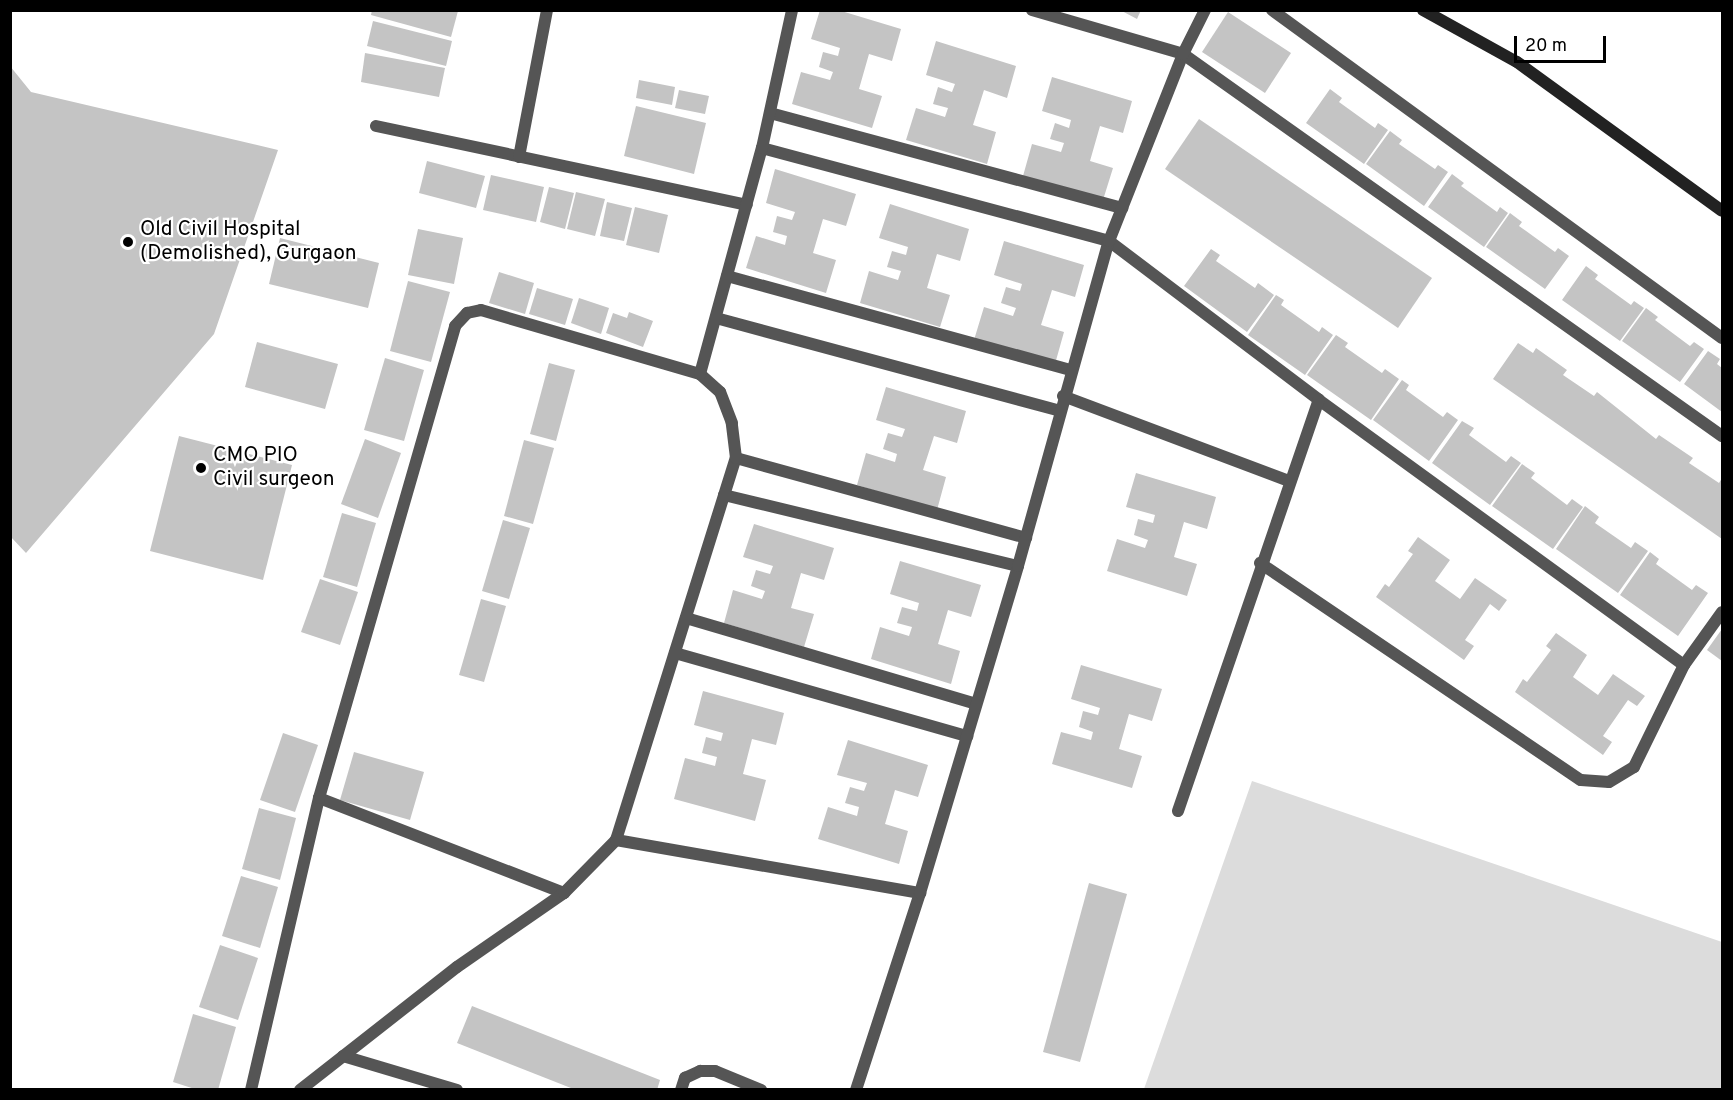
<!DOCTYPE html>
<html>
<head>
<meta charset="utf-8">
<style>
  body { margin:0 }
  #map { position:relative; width:1733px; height:1100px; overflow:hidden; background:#fff; font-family:Overpass,sans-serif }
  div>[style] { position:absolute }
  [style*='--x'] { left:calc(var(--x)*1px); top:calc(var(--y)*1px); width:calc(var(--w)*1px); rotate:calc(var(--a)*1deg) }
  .green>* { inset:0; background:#dcdcdc }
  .building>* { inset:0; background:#c4c4c4 }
  .minor>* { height:12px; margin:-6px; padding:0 6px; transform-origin:6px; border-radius:6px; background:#555 }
  .secondary>* { height:12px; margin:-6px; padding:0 6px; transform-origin:6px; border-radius:6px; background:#222 }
  .dots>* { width:16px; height:16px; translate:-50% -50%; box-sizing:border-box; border:3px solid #fff; border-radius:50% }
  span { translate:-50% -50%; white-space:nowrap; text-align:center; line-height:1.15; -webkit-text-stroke:4.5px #fff; paint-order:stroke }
  .poi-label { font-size:21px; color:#000 }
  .left { translate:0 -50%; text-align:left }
  .frame { position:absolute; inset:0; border:12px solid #000; pointer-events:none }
  .scale { position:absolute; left:1514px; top:36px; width:92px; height:27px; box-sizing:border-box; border:3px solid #000; border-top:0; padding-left:8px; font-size:18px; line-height:21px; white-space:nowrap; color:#000; -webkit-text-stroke:4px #fff; paint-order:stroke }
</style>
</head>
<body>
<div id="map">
  <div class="green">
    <i style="clip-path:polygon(1252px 781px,1722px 942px,1722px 1089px,1144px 1089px)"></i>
  </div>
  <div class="building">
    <i style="clip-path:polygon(372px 10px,456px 10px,458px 11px,451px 37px,371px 15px)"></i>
    <i style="clip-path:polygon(820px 10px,838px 10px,901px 29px,892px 61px,869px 54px,859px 89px,882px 96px,872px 128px,792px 104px,801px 72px,830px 80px,833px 72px,819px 67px,823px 52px,838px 56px,840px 48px,811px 39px)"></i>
    <i style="clip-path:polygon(1120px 10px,1141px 10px,1137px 19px)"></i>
    <i style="clip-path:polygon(1228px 12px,1291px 53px,1265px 93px,1202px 52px)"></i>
    <i style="clip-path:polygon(373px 21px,452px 41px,446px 66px,367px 46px)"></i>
    <i style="clip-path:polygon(936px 41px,1016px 66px,1007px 98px,984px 90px,973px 125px,996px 132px,987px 164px,906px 140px,916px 108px,945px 117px,948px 108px,933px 104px,938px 87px,952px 92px,955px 84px,926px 75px)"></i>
    <i style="clip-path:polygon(365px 53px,445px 68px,439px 97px,361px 82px)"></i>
    <i style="clip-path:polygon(10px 66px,31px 92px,278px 150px,214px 334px,26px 553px,10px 536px)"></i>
    <i style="clip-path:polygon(1052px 77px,1132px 101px,1123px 133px,1100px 126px,1090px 161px,1113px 168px,1103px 200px,1023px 176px,1032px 144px,1061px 152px,1064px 143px,1050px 139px,1055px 123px,1069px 128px,1071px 120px,1042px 111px)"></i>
    <i style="clip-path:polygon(639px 80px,675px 87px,672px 105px,636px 98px)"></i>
    <i style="clip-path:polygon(1330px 89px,1342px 98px,1339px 102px,1375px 128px,1378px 123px,1388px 130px,1364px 164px,1306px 123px)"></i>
    <i style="clip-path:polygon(679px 90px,709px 96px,705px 114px,675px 108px)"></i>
    <i style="clip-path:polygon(636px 106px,706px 123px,694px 174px,624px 156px)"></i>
    <i style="clip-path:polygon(1199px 119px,1432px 278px,1398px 328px,1165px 169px)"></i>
    <i style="clip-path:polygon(1390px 131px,1402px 140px,1399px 144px,1435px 169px,1438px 165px,1448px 172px,1424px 206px,1366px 164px)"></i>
    <i style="clip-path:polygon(427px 161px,485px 176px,476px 208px,419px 193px)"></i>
    <i style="clip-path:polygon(775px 169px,856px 194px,846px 226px,823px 219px,813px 253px,836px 260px,826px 293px,746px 268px,756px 236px,785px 245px,787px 236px,773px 232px,777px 216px,792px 220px,795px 212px,766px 203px)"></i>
    <i style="clip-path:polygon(1452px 174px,1464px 183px,1461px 186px,1497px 212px,1500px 207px,1508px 213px,1484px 247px,1428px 207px)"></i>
    <i style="clip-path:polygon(491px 175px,544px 187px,536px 222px,483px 210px)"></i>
    <i style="clip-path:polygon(549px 187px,574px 193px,565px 229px,540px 222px)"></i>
    <i style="clip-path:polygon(576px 192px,605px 199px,595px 236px,567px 229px)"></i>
    <i style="clip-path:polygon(607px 202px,632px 208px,624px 241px,600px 236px)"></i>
    <i style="clip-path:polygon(890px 204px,969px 229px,960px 261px,937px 254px,927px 288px,950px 295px,940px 327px,860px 303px,869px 271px,898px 280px,901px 271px,887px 267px,892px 251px,906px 255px,908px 247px,879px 238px)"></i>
    <i style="clip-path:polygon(635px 207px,668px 215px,659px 253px,626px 245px)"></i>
    <i style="clip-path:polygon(1510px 213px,1522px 222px,1519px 226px,1555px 252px,1558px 248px,1569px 256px,1545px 289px,1486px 247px)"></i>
    <i style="clip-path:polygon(418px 229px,463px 238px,454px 284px,408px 275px)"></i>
    <i style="clip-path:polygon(280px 238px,379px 263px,368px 308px,269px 284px)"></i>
    <i style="clip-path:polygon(1004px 241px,1084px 265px,1075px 297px,1052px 290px,1041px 325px,1064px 332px,1055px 364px,974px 340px,984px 307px,1013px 316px,1016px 308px,1001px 303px,1006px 287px,1020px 291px,1022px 284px,994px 275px)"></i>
    <i style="clip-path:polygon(1211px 249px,1220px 255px,1216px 261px,1255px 288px,1258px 283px,1274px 295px,1247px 332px,1184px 286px)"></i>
    <i style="clip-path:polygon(1586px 266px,1598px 275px,1595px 279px,1631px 305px,1634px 301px,1644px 308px,1620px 341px,1562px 300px)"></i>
    <i style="clip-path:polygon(499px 272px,534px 283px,525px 314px,489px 303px)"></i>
    <i style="clip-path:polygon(408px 281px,450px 292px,431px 362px,390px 351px)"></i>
    <i style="clip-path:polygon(537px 288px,573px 299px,565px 325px,529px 314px)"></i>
    <i style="clip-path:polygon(1276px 295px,1284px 300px,1281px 305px,1319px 332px,1322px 327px,1333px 335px,1305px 375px,1248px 335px)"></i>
    <i style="clip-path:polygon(579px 298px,609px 308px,601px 334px,571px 323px)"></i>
    <i style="clip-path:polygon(1646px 308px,1658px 317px,1655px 320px,1690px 346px,1694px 342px,1704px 349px,1680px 382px,1622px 341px)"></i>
    <i style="clip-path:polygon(629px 312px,653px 321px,643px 347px,606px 333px,613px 313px,627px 318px)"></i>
    <i style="clip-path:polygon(1336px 335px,1348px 343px,1345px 347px,1382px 373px,1385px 369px,1399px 379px,1371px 420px,1307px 375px)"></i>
    <i style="clip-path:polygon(257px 342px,338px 364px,325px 409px,245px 387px)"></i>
    <i style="clip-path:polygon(1518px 343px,1533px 353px,1536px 348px,1567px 370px,1563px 375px,1594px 396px,1597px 392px,1656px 439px,1659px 435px,1693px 458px,1689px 463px,1719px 483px,1722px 478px,1722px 539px,1493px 379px)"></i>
    <i style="clip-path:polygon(1708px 351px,1720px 359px,1717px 364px,1722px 368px,1722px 412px,1684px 384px)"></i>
    <i style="clip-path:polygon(385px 358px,424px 370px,404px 441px,364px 430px)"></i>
    <i style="clip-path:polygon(549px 363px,575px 370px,556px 441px,530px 434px)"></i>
    <i style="clip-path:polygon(1402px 380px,1409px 385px,1406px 390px,1443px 417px,1447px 412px,1458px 420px,1429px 461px,1373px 420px)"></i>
    <i style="clip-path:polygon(886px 387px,966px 411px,957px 443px,934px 436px,923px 470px,946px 477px,937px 510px,857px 485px,866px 453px,895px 462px,897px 454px,883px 449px,888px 433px,902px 437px,905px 429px,876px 420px)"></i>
    <i style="clip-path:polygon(1462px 421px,1474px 428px,1469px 435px,1506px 462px,1511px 456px,1521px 463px,1490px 505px,1432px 463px)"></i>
    <i style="clip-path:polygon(179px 436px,292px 465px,263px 580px,150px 551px)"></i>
    <i style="clip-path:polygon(365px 439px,401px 453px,378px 518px,341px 504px)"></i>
    <i style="clip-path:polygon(524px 440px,554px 448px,533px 524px,504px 516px)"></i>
    <i style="clip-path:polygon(1522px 464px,1535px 473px,1531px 478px,1567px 505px,1572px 499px,1583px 507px,1553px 549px,1492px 506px)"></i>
    <i style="clip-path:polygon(1136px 473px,1216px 497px,1207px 529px,1184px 522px,1174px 557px,1197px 564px,1187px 596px,1107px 571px,1117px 539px,1145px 548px,1148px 540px,1134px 535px,1138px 519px,1153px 523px,1155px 515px,1126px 507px)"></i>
    <i style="clip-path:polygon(1585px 506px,1599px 517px,1595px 523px,1631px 548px,1635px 542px,1648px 551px,1618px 593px,1556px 549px)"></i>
    <i style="clip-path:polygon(342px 513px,376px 523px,357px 587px,323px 577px)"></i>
    <i style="clip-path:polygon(503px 520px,530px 528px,509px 599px,482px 591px)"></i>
    <i style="clip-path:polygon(754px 524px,834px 548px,824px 580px,801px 573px,791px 608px,814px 614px,804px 647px,724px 623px,733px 590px,762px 599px,765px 591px,751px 586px,756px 570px,770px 574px,773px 566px,743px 557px)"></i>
    <i style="clip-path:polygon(1418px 537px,1450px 560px,1435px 581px,1460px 599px,1475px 578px,1507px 600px,1499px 611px,1490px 604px,1465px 640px,1474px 646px,1464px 660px,1376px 597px,1385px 584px,1389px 587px,1413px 554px,1408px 551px)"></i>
    <i style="clip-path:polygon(1650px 552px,1659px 559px,1656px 564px,1692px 590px,1696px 585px,1708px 593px,1678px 636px,1620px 595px)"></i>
    <i style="clip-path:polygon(900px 561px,981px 585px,971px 617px,948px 610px,938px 644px,960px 651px,951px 684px,871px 659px,880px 627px,909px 636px,912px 627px,897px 623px,902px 607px,917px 611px,919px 603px,890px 594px)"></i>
    <i style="clip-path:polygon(320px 579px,358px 592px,340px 645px,301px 632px)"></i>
    <i style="clip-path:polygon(481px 599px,506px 606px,484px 682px,459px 675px)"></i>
    <i style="clip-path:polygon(1722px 629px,1722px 661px,1707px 650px)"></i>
    <i style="clip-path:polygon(1556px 633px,1587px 655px,1573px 677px,1598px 695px,1613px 674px,1645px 696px,1637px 706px,1628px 700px,1603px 736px,1612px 742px,1603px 755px,1515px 692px,1523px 679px,1527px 682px,1551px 650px,1546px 646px)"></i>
    <i style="clip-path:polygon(1081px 665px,1162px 689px,1152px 721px,1129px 714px,1119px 749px,1142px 756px,1132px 788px,1052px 764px,1061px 732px,1091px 740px,1093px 732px,1079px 727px,1083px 711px,1098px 715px,1100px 708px,1071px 699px)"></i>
    <i style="clip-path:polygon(703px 691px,784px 713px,776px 745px,752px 739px,743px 774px,766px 780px,755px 821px,674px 799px,685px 758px,715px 766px,717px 757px,702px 753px,706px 737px,721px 741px,723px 733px,694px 725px)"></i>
    <i style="clip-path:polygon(283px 733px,318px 745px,295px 812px,260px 800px)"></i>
    <i style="clip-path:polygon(848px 740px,928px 765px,918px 797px,895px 790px,885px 824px,908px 831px,899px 864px,818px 839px,828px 807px,857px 816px,859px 807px,845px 803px,850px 787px,864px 791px,867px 783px,837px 775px)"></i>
    <i style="clip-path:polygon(354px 752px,424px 772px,410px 820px,340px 800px)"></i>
    <i style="clip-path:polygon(259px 808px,296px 818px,280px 880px,242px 869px)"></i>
    <i style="clip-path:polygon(241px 876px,278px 887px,260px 948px,222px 936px)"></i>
    <i style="clip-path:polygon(1089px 883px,1127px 894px,1080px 1062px,1043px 1052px)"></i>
    <i style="clip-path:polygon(220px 945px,258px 958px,238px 1020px,199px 1007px)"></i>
    <i style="clip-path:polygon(472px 1006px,660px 1080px,657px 1090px,576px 1090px,457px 1043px)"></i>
    <i style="clip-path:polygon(193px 1014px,236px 1027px,218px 1090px,198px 1090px,173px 1082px)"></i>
  </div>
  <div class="minor">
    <i style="--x:1032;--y:10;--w:157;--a:16.2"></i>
    <i style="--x:1183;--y:54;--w:661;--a:35.33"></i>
    <i style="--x:1272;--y:10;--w:557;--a:36.09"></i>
    <i style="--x:770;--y:113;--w:365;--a:15.1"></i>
    <i style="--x:376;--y:126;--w:379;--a:12"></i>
    <i style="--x:762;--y:148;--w:359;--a:15"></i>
    <i style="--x:1109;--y:241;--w:263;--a:37.1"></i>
    <i style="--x:1319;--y:400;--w:451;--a:36"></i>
    <i style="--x:519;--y:157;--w:150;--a:-79.2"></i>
    <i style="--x:727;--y:276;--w:357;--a:15.3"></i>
    <i style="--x:716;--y:318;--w:356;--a:15.1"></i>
    <i style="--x:1063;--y:396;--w:241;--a:20.6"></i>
    <i style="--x:736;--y:458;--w:301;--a:15.4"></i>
    <i style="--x:724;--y:495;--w:302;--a:13.6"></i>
    <i style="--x:1260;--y:563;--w:387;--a:34.1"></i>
    <i style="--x:1581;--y:780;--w:28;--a:4"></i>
    <i style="--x:1609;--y:782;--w:29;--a:-31"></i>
    <i style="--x:1634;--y:767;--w:114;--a:-63.9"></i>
    <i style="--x:1684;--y:665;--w:65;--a:-54.4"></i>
    <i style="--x:686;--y:618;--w:302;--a:16.5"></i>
    <i style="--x:675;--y:653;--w:304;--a:15.9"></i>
    <i style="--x:319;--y:798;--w:263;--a:21.2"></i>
    <i style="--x:1178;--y:811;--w:435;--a:-71.1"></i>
    <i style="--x:616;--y:840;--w:309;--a:9.9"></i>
    <i style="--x:343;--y:1056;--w:119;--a:16.6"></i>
    <i style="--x:251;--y:1090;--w:300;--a:-76.9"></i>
    <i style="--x:319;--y:798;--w:491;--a:-73.9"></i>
    <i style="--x:455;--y:326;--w:18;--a:-47"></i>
    <i style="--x:467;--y:313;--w:14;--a:-12"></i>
    <i style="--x:481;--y:310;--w:228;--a:16.3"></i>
    <i style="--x:300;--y:1090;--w:199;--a:-38.1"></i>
    <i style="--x:457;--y:967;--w:130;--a:-34.7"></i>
    <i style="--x:564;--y:893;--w:74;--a:-45.5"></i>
    <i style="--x:616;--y:840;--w:400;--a:-72.6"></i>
    <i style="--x:736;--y:458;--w:35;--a:-97"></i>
    <i style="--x:732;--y:423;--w:33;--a:-111"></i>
    <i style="--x:720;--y:392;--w:27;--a:-138"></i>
    <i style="--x:700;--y:374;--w:234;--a:-74.7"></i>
    <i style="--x:762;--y:148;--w:141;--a:-77.7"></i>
    <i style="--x:681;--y:1090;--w:13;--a:-72"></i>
    <i style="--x:685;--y:1078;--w:17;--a:-25"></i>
    <i style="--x:700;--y:1071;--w:15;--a:0"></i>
    <i style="--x:715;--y:1071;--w:50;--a:22.4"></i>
    <i style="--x:856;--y:1090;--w:207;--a:-72"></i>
    <i style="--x:920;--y:893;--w:341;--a:-73.3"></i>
    <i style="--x:1018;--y:566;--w:337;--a:-74.4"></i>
    <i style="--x:1109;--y:241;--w:201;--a:-68.4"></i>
    <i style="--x:1183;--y:54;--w:49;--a:-63.4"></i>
  </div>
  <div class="secondary">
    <i style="--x:1423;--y:10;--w:107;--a:29"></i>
    <i style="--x:1517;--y:62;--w:253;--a:36"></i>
  </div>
  <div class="dots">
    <i style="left:128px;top:242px;background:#000"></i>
    <i style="left:201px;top:468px;background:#000"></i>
  </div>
  <div class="poi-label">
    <span class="left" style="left:140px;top:242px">Old Civil Hospital<br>(Demolished), Gurgaon</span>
    <span class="left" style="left:213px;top:468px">CMO PIO<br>Civil surgeon</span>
  </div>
  <div class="frame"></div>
  <div class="scale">20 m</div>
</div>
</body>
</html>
